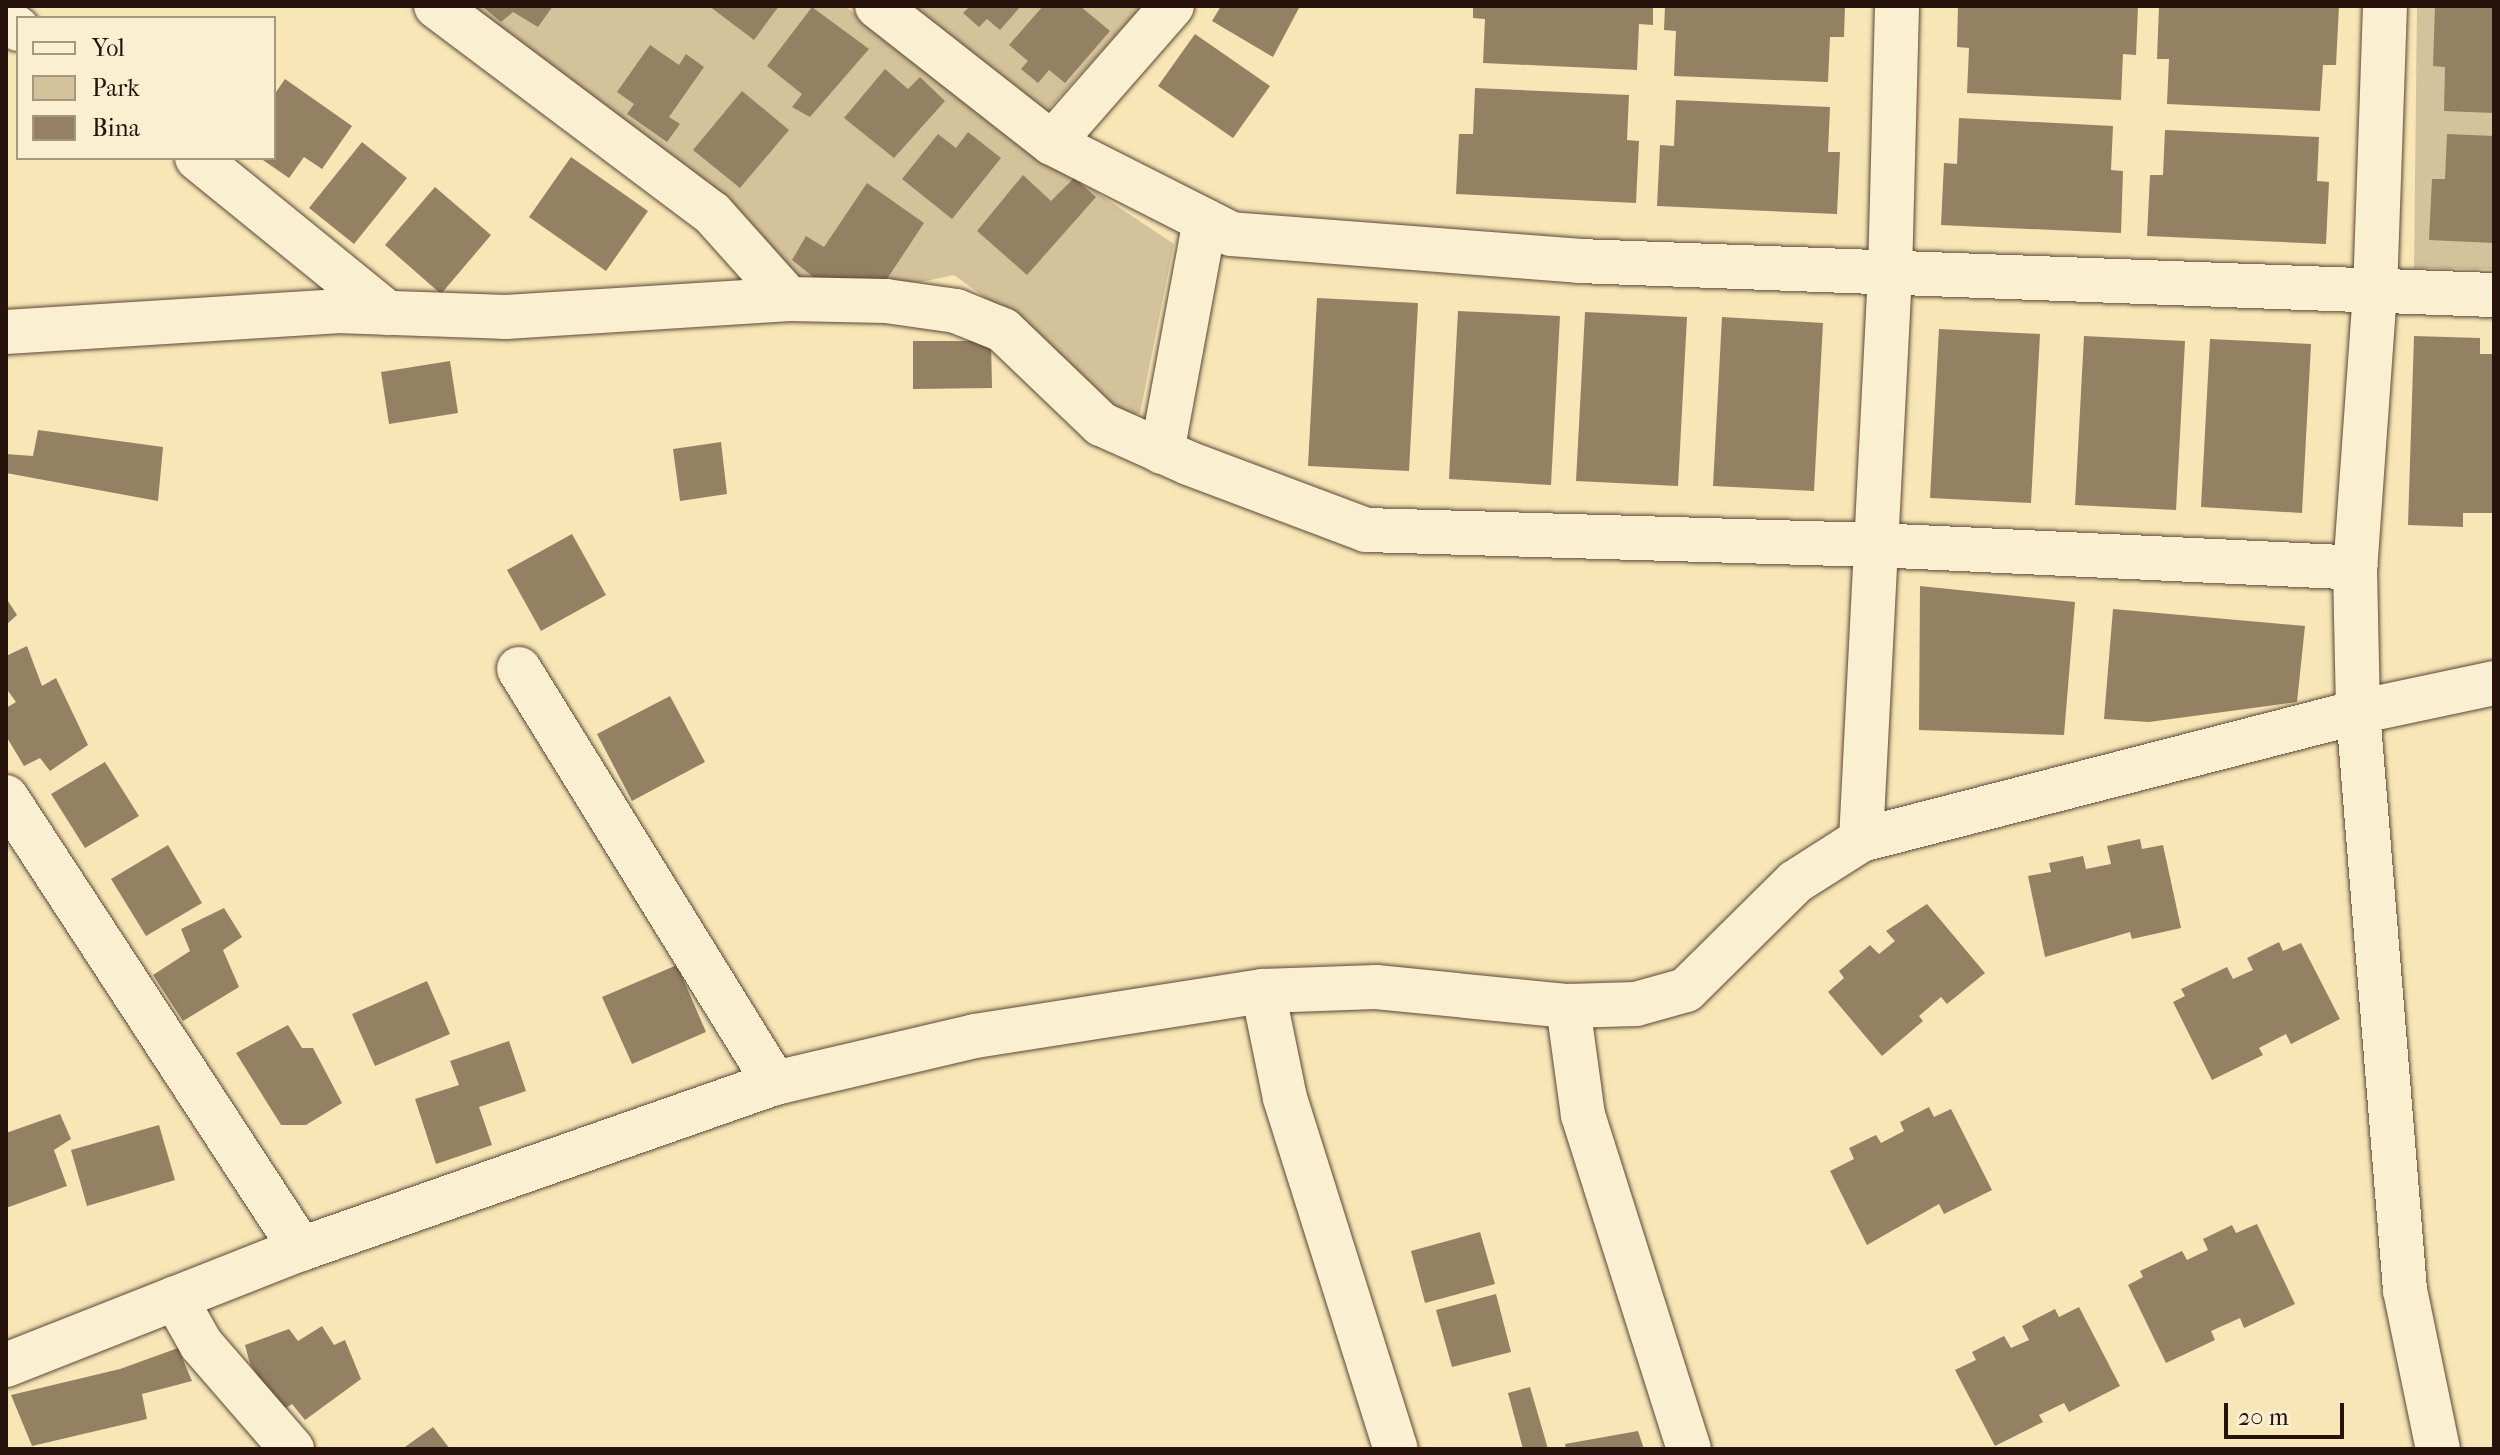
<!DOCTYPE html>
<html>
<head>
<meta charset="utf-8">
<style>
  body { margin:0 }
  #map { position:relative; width:2500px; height:1455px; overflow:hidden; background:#f8e6b7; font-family:"IM FELL French Canon",serif }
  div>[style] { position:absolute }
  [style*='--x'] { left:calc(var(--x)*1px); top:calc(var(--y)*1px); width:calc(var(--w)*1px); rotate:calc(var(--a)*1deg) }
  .green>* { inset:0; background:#d4c29a }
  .building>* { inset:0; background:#948164 }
  .roads { filter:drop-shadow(0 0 2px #5b4836) drop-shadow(0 0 2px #5b4836) }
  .minor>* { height:44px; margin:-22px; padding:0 22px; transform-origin:22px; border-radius:22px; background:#faefd0 }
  span { translate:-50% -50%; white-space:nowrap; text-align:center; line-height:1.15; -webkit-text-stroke:6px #faefd0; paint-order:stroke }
  .frame { position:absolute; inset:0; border:8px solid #27130b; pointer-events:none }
  .legend { position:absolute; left:16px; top:16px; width:260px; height:144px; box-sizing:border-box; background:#faefd0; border:2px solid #a69781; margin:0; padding:10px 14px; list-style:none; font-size:24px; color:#27130b }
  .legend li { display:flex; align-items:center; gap:16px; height:40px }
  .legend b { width:40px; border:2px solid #a69781 }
  .scale { position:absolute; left:2224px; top:1403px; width:120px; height:36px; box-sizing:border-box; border:4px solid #27130b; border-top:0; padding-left:10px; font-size:24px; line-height:28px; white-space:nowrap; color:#27130b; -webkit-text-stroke:6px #faefd0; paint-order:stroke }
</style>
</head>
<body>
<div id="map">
  <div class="green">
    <i style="clip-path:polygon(468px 6px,845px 6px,1027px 146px,1174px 244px,1140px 413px,1116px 418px,1013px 318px,954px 275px,921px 282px,793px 282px)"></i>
    <i style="clip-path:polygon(901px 6px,1142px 6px,1046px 112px)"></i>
    <i style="clip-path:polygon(2417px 6px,2494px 6px,2494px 269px,2414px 268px)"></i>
  </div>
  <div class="building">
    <i style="clip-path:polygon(482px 6px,553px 6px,538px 27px,513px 12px,501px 22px)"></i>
    <i style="clip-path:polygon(709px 6px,779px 6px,754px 40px)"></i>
    <i style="clip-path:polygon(970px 6px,1021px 6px,1000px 30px,987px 19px,979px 27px,963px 13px)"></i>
    <i style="clip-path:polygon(1043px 6px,1080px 6px,1110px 31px,1065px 83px,1049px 70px,1038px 83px,1021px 69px,1028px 61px,1009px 45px)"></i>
    <i style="clip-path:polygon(1221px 6px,1300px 6px,1273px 57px,1212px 21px)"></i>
    <i style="clip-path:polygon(1473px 6px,1653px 6px,1653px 25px,1639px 24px,1637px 70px,1483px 63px,1485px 19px,1473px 18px)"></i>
    <i style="clip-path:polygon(1665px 6px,1845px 6px,1844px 37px,1830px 37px,1828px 82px,1674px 76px,1676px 31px,1664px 30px)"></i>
    <i style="clip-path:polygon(1958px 6px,2138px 6px,2136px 55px,2123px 54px,2121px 100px,1967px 93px,1969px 48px,1957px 47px)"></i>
    <i style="clip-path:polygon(2159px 6px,2339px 6px,2336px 65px,2323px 65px,2320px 111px,2167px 104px,2169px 59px,2157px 59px)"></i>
    <i style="clip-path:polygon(2435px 6px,2494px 6px,2494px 113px,2444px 111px,2445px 67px,2433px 66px)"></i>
    <i style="clip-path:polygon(812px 7px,869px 49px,810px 117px,792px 107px,802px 94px,767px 66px)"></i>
    <i style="clip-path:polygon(1195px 34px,1270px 86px,1233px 138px,1158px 86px)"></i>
    <i style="clip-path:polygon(650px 45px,679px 65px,686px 54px,704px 67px,669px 117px,680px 124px,667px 142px,627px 114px,634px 104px,617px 92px)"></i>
    <i style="clip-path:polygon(885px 69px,908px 89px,920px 77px,945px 101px,894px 158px,844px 118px)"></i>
    <i style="clip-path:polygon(285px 79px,352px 126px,322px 169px,304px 157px,289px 178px,260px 158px,274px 158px,274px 95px)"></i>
    <i style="clip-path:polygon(1475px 88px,1629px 95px,1627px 140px,1639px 141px,1636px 203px,1456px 194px,1459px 134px,1473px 134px)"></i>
    <i style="clip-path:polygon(742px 91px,789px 130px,740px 188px,693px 150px)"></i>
    <i style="clip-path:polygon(1676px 100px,1830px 107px,1828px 152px,1840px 152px,1837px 214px,1657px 206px,1660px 145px,1674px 146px)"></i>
    <i style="clip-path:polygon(1959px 118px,2113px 126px,2111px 170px,2123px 171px,2121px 233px,1941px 225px,1944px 163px,1957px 164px)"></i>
    <i style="clip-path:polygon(2165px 130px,2319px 137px,2317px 181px,2329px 182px,2326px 244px,2147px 236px,2150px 175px,2163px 175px)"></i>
    <i style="clip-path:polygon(968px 132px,1001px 158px,952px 219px,902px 179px,938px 134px,956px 148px)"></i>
    <i style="clip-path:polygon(2447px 134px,2494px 136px,2494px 243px,2429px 240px,2432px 179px,2445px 179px)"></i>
    <i style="clip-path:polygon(362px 142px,407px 178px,354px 244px,309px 208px)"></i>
    <i style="clip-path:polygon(571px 157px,648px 211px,606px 271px,529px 217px)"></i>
    <i style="clip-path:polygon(1023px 175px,1051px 201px,1074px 178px,1096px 197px,1027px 275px,977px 231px)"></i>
    <i style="clip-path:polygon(867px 183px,924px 223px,887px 279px,816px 279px,792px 260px,806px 236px,824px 247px)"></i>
    <i style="clip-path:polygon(435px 187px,491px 235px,441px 294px,385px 245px)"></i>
    <i style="clip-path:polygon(1317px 298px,1418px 303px,1409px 471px,1308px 466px)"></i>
    <i style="clip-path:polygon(1458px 311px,1560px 316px,1551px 485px,1449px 479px)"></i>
    <i style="clip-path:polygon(1585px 312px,1687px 317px,1678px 486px,1576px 481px)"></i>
    <i style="clip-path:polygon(1722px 317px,1823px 323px,1814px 491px,1713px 486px)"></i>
    <i style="clip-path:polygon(1939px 329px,2040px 334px,2031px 503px,1930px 498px)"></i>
    <i style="clip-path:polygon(2084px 336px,2185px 341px,2176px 510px,2075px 505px)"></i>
    <i style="clip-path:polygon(2414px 336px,2480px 338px,2480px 354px,2494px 354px,2494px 513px,2463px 513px,2463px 527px,2408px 525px)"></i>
    <i style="clip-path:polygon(2210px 339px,2311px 344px,2302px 513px,2201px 507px)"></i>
    <i style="clip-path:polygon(913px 341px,991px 341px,992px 388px,913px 389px)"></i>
    <i style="clip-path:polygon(450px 361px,458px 413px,389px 424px,381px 372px)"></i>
    <i style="clip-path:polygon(38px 430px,163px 447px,158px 501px,6px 473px,6px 454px,33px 456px)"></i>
    <i style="clip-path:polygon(721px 442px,727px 494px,680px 501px,673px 449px)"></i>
    <i style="clip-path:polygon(572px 534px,606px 595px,541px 631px,507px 570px)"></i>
    <i style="clip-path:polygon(1920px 586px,2075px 602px,2064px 735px,1919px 730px)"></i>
    <i style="clip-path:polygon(6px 598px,17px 615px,6px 625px)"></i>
    <i style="clip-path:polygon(2113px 609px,2305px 626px,2297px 702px,2149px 722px,2104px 719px)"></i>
    <i style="clip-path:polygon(27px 646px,42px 686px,56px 678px,88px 745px,50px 771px,40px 758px,24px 766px,6px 736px,6px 708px,16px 702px,6px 688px,6px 656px)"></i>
    <i style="clip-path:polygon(670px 696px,705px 762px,632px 801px,597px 734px)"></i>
    <i style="clip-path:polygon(105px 762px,139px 816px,85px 848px,51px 794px)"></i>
    <i style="clip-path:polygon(2140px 839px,2142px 849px,2163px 845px,2181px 928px,2132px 939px,2130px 932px,2045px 957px,2028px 876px,2051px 872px,2049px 863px,2083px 856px,2086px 869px,2111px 864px,2107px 846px)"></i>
    <i style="clip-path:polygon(168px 845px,202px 903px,146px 936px,111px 879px)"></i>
    <i style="clip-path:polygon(1927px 904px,1985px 973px,1947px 1004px,1941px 997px,1919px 1016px,1923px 1021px,1882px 1056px,1828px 992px,1844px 978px,1839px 971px,1870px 945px,1879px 954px,1895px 941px,1886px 931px)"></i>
    <i style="clip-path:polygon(224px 908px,242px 937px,223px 950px,239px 987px,183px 1021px,153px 975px,190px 951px,181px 929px)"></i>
    <i style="clip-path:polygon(2279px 942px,2283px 951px,2301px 943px,2340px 1019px,2291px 1044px,2286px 1034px,2259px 1048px,2263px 1055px,2212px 1080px,2173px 1002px,2185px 996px,2181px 989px,2227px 967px,2233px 979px,2253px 970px,2247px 958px)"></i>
    <i style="clip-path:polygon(677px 965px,706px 1032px,632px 1064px,602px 997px)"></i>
    <i style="clip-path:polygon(427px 981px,450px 1034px,375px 1066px,352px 1014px)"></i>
    <i style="clip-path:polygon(288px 1025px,302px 1048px,313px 1048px,342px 1103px,306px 1125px,281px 1125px,236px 1053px)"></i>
    <i style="clip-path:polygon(509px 1041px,526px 1091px,479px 1107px,492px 1145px,436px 1164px,415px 1099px,459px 1085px,450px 1061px)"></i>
    <i style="clip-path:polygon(1929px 1107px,1934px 1117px,1951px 1109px,1992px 1190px,1944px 1214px,1939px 1204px,1867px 1245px,1830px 1171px,1854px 1159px,1849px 1148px,1876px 1135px,1881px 1143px,1904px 1131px,1900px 1122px)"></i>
    <i style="clip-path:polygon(60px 1114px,71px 1139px,54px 1150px,67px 1186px,6px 1208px,6px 1133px)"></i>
    <i style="clip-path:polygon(159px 1125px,175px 1180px,87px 1206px,71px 1150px)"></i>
    <i style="clip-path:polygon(2257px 1224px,2295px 1304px,2244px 1328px,2240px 1318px,2211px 1331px,2215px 1340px,2166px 1363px,2128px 1285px,2143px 1277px,2140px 1271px,2182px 1251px,2187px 1260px,2208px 1250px,2203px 1239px,2232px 1225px,2236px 1233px)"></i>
    <i style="clip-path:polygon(1480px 1232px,1495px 1284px,1425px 1303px,1411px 1251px)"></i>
    <i style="clip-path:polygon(1496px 1294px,1511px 1352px,1452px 1367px,1436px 1310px)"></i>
    <i style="clip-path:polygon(2079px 1307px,2120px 1386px,2069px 1412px,2064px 1403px,2039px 1415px,2043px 1422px,1995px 1446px,1955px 1370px,1976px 1360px,1972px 1352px,2004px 1336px,2011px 1348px,2029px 1340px,2022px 1326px,2055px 1309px,2059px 1317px)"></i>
    <i style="clip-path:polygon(322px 1326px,334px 1345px,345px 1340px,361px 1379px,305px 1420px,292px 1404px,281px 1411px,250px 1364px,245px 1345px,289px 1329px,298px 1341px)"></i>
    <i style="clip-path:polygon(178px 1348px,192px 1381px,142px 1394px,147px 1419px,32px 1446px,11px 1395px,120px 1369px)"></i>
    <i style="clip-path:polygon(1530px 1387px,1548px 1449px,1523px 1449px,1508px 1393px)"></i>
    <i style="clip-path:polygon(433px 1427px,450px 1449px,402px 1449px)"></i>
    <i style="clip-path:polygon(1638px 1431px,1644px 1449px,1566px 1449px,1565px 1444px)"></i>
  </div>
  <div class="roads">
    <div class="minor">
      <i style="--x:436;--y:6;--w:345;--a:36.9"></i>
      <i style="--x:712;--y:213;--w:115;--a:48.2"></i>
      <i style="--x:877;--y:6;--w:222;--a:38.1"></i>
      <i style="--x:1052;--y:143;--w:201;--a:26.9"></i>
      <i style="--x:1231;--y:234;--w:349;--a:4.4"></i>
      <i style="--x:1579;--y:261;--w:916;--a:2.13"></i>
      <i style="--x:2385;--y:6;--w:286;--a:92"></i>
      <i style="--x:2375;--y:292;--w:277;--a:94.1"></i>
      <i style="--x:2355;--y:568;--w:144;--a:88.8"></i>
      <i style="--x:2358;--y:712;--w:580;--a:85.35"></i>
      <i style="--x:2405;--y:1290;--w:162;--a:78.3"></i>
      <i style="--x:6;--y:20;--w:15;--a:37"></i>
      <i style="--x:1052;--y:143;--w:182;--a:-48.8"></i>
      <i style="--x:197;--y:158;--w:246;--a:39.1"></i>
      <i style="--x:6;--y:332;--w:331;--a:-3.6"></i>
      <i style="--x:336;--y:311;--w:170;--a:2"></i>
      <i style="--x:506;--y:317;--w:284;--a:-3.6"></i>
      <i style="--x:789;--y:299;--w:97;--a:1.2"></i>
      <i style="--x:886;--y:301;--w:71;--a:8.1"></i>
      <i style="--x:956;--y:311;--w:51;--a:22"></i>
      <i style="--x:1003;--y:330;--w:136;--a:43.8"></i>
      <i style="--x:1101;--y:424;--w:95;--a:24.1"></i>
      <i style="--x:1188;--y:463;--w:190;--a:20.6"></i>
      <i style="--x:1366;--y:530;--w:509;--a:1.69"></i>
      <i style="--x:1875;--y:545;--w:481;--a:2.7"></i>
      <i style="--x:1162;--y:452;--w:235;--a:-79.5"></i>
      <i style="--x:519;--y:669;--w:487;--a:58.3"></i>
      <i style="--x:6;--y:797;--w:540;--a:56.87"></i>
      <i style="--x:1861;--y:840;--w:567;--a:-87.07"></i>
      <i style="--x:1890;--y:274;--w:268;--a:-88.5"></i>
      <i style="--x:1263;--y:991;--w:109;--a:78.4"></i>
      <i style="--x:1285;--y:1098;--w:368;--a:72.5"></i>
      <i style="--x:1568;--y:1006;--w:110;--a:82.2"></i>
      <i style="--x:1583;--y:1115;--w:350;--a:72.4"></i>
      <i style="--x:175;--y:1298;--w:53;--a:60.5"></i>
      <i style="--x:201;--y:1344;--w:139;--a:49.1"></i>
      <i style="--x:6;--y:1365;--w:317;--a:-21.5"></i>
      <i style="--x:301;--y:1249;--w:502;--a:-19.3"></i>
      <i style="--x:775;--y:1083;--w:205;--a:-13.2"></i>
      <i style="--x:975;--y:1036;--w:291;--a:-8.9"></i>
      <i style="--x:1263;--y:991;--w:113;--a:-2"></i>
      <i style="--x:1376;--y:987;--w:193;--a:5.7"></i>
      <i style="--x:1568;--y:1006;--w:68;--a:-1.7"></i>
      <i style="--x:1636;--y:1004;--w:52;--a:-15.6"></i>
      <i style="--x:1686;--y:990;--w:153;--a:-44.7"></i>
      <i style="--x:1795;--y:882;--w:78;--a:-32.5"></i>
      <i style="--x:1861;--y:840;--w:513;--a:-14.44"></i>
      <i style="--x:2358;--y:712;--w:139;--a:-12"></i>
    </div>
  </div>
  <div class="frame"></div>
  <ul class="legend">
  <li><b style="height:10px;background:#faefd0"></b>Yol</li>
  <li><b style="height:22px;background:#d4c29a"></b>Park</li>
  <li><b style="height:22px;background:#948164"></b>Bina</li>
  </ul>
  <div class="scale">20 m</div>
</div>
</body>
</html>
